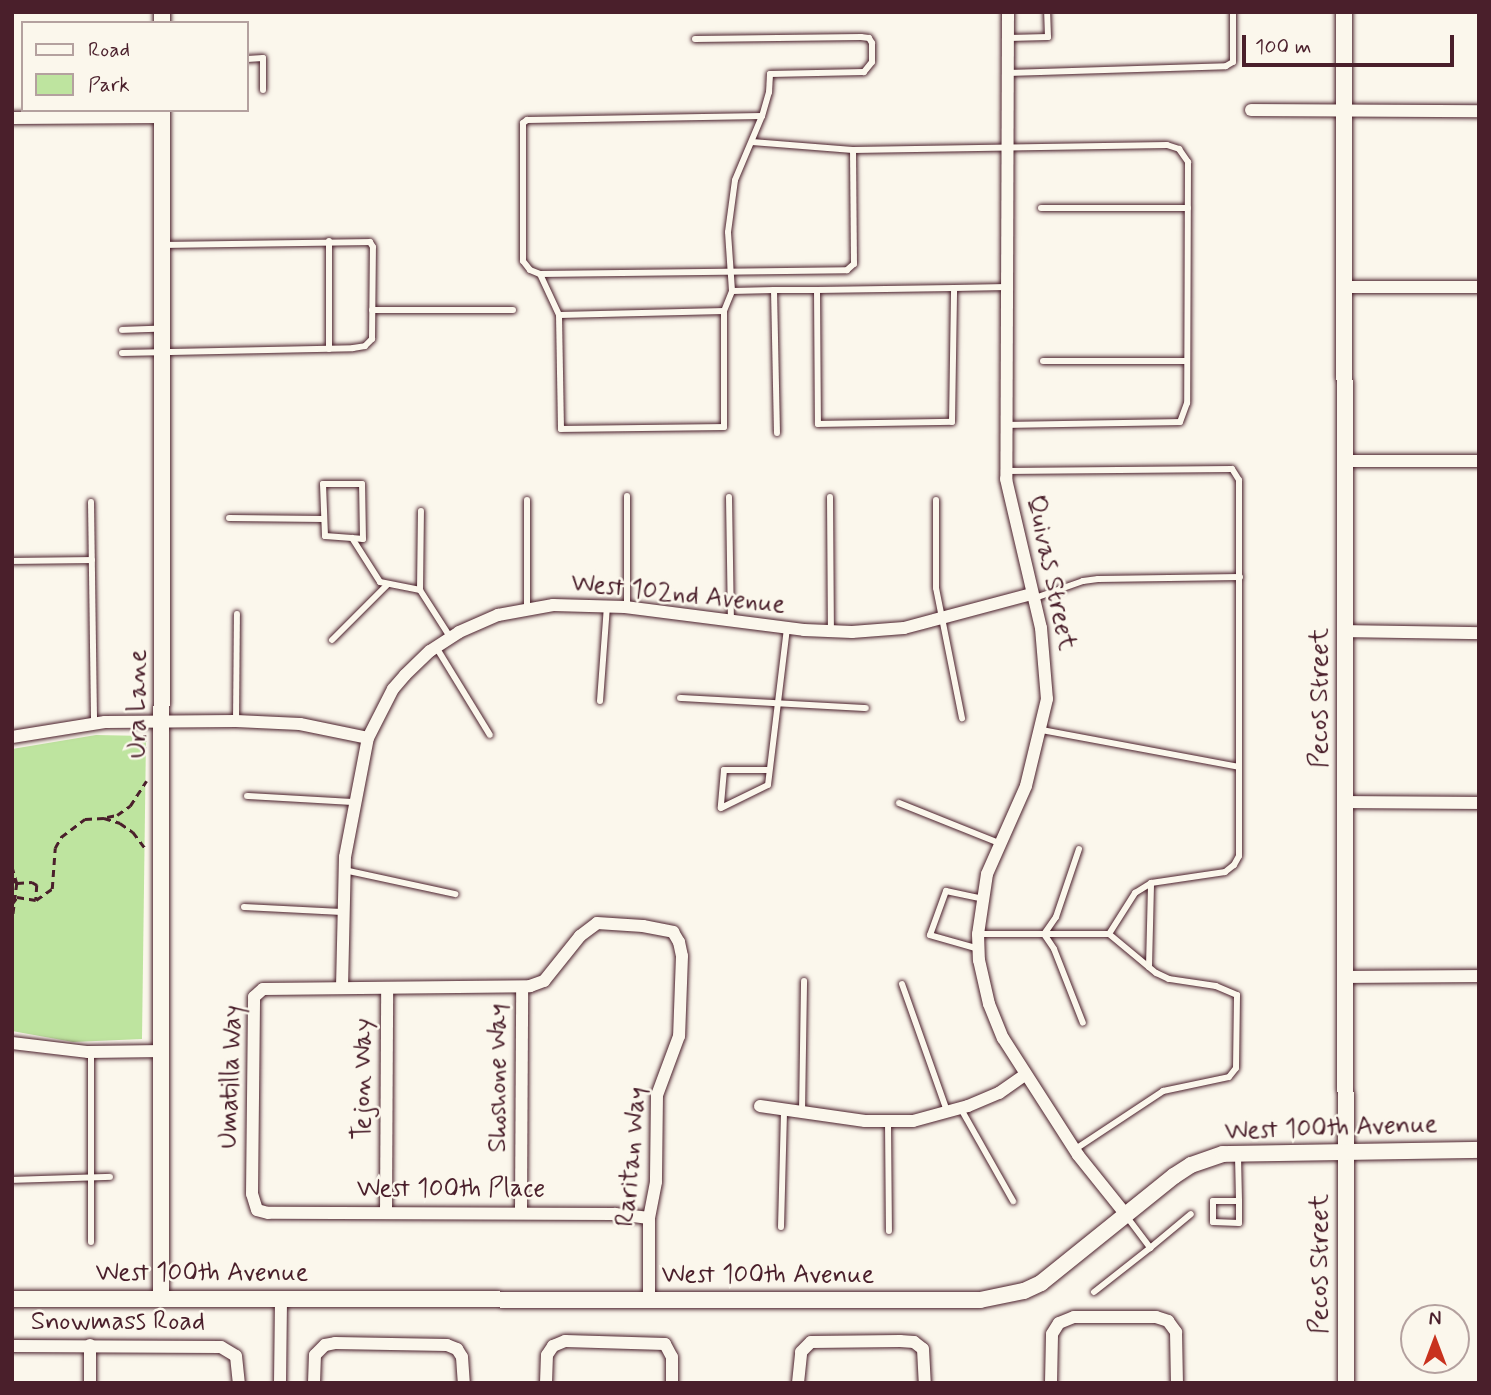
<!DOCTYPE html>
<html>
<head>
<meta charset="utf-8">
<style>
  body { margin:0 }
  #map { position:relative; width:1491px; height:1395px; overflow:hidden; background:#fbf7ec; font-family:Mynerve,sans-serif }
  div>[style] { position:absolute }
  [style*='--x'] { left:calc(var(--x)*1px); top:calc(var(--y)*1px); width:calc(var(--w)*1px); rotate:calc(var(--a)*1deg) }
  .green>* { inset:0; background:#bee49f }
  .path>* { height:2.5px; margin-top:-1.25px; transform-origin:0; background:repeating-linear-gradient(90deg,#4a1f2b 0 7px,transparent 0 12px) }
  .roads { filter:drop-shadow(0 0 2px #4a1f2b) drop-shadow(0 0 2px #4a1f2b) }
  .service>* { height:6px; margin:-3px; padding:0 3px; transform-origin:3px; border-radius:3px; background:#fbf7ec }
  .minor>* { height:12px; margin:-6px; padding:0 6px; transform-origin:6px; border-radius:6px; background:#fbf7ec }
  .tertiary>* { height:16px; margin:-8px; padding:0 8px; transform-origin:8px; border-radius:8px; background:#fbf7ec }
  span { translate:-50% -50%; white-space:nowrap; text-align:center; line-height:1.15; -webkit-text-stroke:5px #fbf7ec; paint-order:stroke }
  .street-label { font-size:26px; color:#4a1f2b }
  .frame { position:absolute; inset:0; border:14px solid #4a1f2b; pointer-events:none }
  .legend { position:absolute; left:21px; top:21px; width:228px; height:91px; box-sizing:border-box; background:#fbf7ec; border:2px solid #b4a19f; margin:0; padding:9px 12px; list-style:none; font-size:21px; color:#4a1f2b }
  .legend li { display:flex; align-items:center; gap:14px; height:35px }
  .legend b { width:35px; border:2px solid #b4a19f }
  .north { position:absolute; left:1400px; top:1304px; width:70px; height:70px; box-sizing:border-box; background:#fbf7ec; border:2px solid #b4a19f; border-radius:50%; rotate:0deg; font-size:19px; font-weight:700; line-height:28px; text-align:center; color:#4a1f2b }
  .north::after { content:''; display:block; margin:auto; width:24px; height:32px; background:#c8321e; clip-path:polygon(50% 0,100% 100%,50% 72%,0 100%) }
  .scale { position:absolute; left:1242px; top:35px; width:212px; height:32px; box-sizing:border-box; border:4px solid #4a1f2b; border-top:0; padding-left:9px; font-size:21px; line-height:24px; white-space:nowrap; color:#4a1f2b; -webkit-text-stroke:5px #fbf7ec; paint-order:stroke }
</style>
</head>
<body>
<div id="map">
  <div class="green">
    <i style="clip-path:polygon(96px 735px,146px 736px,142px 1039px,73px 1042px,12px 1031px,12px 749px)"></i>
  </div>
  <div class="path">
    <i style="--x:145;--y:735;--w:22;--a:90"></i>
    <i style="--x:107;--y:817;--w:10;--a:-11"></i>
    <i style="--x:117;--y:815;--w:16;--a:-35"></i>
    <i style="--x:130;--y:806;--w:30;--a:-57"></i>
    <i style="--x:12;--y:866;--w:18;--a:74"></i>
    <i style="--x:17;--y:883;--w:38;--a:97"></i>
    <i style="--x:12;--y:878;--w:7;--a:45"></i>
    <i style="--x:17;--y:883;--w:15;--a:-4"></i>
    <i style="--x:32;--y:882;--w:6;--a:31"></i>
    <i style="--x:37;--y:885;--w:15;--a:94"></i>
    <i style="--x:12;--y:904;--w:9;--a:-54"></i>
    <i style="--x:17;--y:897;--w:19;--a:9"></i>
    <i style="--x:36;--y:900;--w:19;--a:-35"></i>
    <i style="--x:52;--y:889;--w:41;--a:-85.8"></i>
    <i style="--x:55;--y:848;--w:13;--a:-61"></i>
    <i style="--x:61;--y:837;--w:30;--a:-37"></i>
    <i style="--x:85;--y:819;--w:19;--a:-3"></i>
    <i style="--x:104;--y:818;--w:17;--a:17"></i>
    <i style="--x:120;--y:823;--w:16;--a:35"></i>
    <i style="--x:133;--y:832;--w:20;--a:53"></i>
  </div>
  <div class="roads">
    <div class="service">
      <i style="--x:1008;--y:38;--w:40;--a:-1.4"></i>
      <i style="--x:1048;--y:37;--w:25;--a:-92"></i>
      <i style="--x:695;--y:39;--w:166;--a:-0.7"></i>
      <i style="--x:861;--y:37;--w:8;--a:7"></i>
      <i style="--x:869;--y:38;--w:6;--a:59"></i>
      <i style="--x:872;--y:43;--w:19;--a:90"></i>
      <i style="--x:872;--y:62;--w:13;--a:129"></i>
      <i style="--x:864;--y:72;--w:94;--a:178.8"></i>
      <i style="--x:770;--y:74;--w:18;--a:93"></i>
      <i style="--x:769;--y:92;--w:25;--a:106"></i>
      <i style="--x:762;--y:116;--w:235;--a:179"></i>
      <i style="--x:527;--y:120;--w:5;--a:143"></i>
      <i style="--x:523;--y:123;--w:138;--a:90"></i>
      <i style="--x:523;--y:261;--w:11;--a:52"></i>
      <i style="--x:530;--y:270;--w:11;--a:22"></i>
      <i style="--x:540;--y:274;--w:307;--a:-0.7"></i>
      <i style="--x:847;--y:270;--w:9;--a:-41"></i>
      <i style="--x:854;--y:264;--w:114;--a:-90.5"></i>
      <i style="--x:247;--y:59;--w:16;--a:-4"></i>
      <i style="--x:263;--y:58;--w:32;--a:90"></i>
      <i style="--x:1008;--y:73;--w:218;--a:-1.8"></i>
      <i style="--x:1226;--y:66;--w:8;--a:-30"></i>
      <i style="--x:1233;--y:62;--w:50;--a:-90"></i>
      <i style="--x:752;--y:142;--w:101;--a:4.5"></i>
      <i style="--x:853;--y:150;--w:314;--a:-0.9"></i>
      <i style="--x:1167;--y:145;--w:13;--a:18"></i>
      <i style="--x:1179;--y:149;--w:16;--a:55"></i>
      <i style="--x:1188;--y:162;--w:241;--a:90.2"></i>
      <i style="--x:1187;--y:403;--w:20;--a:110"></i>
      <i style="--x:1180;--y:422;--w:174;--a:179"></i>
      <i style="--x:1041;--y:208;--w:147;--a:0"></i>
      <i style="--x:540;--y:274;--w:45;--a:65.1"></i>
      <i style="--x:774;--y:290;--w:43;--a:0"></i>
      <i style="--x:817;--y:290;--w:134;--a:89.6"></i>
      <i style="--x:818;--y:424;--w:134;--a:-0.9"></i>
      <i style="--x:952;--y:422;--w:134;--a:-89.1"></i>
      <i style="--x:954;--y:288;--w:53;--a:-1.1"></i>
      <i style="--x:817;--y:290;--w:137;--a:-0.8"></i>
      <i style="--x:732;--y:291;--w:42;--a:-1.4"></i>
      <i style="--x:774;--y:290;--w:143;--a:88.8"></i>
      <i style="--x:372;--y:310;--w:141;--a:0"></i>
      <i style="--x:724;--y:311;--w:165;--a:178.6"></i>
      <i style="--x:559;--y:315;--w:114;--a:89"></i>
      <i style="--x:561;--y:429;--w:163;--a:-0.7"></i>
      <i style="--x:724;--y:427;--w:116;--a:-90"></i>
      <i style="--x:724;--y:311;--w:22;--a:-68"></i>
      <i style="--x:732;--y:291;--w:59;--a:-93.9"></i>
      <i style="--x:728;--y:232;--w:52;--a:-82.3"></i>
      <i style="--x:735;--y:180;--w:69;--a:-67.1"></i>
      <i style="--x:122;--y:330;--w:38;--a:-2"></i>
      <i style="--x:329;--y:349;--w:108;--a:-90"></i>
      <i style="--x:122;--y:353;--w:231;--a:-1.2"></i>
      <i style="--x:353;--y:348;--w:12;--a:-9"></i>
      <i style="--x:365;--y:346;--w:10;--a:-45"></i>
      <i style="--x:372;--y:339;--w:92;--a:-89.4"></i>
      <i style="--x:373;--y:247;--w:6;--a:-121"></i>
      <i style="--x:370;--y:242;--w:206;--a:179.2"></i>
      <i style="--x:1043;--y:361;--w:144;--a:0"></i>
      <i style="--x:627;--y:496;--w:110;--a:90"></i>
      <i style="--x:729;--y:497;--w:124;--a:89.1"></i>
      <i style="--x:830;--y:497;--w:135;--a:89.6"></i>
      <i style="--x:527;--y:500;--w:108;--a:90"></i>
      <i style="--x:936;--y:500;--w:88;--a:90"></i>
      <i style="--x:936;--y:588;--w:133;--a:78.7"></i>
      <i style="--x:91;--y:502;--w:221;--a:89.2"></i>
      <i style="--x:229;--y:518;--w:95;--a:0.6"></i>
      <i style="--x:352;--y:538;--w:11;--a:5"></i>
      <i style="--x:363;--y:539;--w:55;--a:-91"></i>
      <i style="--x:362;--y:484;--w:39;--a:180"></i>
      <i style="--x:323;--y:484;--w:52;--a:87.8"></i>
      <i style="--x:325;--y:536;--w:27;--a:4"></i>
      <i style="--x:352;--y:538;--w:52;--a:57.5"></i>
      <i style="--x:380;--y:582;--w:41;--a:11.3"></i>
      <i style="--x:420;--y:590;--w:56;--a:57.4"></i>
      <i style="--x:12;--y:561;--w:80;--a:-0.7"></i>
      <i style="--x:420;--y:590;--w:79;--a:-89.3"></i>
      <i style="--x:1035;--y:598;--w:51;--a:-19.5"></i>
      <i style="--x:1083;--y:581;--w:15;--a:-8"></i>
      <i style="--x:1098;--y:579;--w:142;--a:-0.8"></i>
      <i style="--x:332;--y:640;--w:79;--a:-45"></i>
      <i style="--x:436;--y:647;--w:103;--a:58.5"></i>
      <i style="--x:680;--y:698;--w:186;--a:3.1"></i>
      <i style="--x:600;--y:701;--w:95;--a:-85.8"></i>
      <i style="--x:236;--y:721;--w:107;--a:-89.5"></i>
      <i style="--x:1042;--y:730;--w:200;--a:10.6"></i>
      <i style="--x:769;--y:770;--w:45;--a:180"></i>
      <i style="--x:724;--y:770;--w:38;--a:95"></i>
      <i style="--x:721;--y:808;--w:52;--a:-26.1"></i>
      <i style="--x:768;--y:785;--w:158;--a:-83.1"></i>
      <i style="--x:247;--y:796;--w:107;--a:3.2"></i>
      <i style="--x:899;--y:803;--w:108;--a:21.8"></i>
      <i style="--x:1079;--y:849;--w:72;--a:108.7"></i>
      <i style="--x:1056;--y:917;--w:21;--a:125"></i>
      <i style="--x:1044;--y:934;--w:18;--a:56"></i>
      <i style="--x:1054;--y:949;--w:79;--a:68.6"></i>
      <i style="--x:344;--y:870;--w:114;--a:12.2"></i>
      <i style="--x:244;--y:907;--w:98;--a:2.9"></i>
      <i style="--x:978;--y:934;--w:131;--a:0"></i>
      <i style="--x:1109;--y:934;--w:49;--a:-57.6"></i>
      <i style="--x:1135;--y:893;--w:19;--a:-32"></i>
      <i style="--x:1151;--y:883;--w:75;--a:-8.5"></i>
      <i style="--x:1225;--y:872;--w:11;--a:-38"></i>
      <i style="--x:1234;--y:865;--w:10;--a:-61"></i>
      <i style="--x:1239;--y:856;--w:376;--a:-90"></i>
      <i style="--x:1239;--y:480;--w:13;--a:-122"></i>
      <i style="--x:1232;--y:469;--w:226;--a:179.5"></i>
      <i style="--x:979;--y:949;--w:51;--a:-164.1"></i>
      <i style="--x:930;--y:935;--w:47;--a:-70"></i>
      <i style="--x:946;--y:891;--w:38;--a:12"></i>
      <i style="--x:1149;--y:967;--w:84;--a:-88.6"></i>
      <i style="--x:902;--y:984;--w:135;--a:70.5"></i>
      <i style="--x:961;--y:1109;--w:106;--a:60.5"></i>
      <i style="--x:802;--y:1112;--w:131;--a:-89.1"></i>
      <i style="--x:888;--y:1122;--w:109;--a:89.5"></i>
      <i style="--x:1074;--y:1150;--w:107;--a:-33.5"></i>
      <i style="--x:1163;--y:1091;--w:67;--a:-12"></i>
      <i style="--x:1229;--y:1077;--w:11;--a:-52"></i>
      <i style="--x:1236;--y:1068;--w:73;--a:-89.2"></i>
      <i style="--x:1237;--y:995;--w:23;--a:-157"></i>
      <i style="--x:1216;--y:986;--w:48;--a:-171.5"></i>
      <i style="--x:1169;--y:979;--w:14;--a:-155"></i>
      <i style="--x:1156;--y:973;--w:61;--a:-140.3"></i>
      <i style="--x:1238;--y:1156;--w:45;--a:88.7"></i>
      <i style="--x:1239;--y:1201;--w:22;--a:90"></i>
      <i style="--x:1239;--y:1223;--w:26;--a:-178"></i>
      <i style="--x:1213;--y:1222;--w:21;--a:-90"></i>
      <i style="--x:1213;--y:1201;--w:26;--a:0"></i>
      <i style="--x:12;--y:1180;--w:98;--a:-1.8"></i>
      <i style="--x:1127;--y:1217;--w:39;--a:53"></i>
      <i style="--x:1150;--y:1248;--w:53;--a:-39.7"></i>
      <i style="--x:781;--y:1227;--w:117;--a:-88.5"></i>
      <i style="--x:91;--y:1242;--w:190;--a:-90"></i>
      <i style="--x:1094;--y:1292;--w:71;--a:-38.2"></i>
    </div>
    <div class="minor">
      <i style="--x:1008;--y:12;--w:467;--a:90.2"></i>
      <i style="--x:1006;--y:479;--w:153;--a:76.8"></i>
      <i style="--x:1041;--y:628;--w:71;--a:85.2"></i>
      <i style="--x:1047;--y:699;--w:89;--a:103.6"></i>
      <i style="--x:1026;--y:786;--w:96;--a:113.9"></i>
      <i style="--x:987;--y:874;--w:61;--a:98.5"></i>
      <i style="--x:978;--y:934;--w:26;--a:88"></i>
      <i style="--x:979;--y:960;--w:45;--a:77.2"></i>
      <i style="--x:989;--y:1004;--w:37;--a:68"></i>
      <i style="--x:1003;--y:1038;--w:139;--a:57.3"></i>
      <i style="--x:1078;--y:1155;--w:77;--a:51.3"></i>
      <i style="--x:1251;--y:110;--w:228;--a:0.3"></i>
      <i style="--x:12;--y:118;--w:150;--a:-0.4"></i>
      <i style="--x:1345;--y:287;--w:134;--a:0"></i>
      <i style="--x:1345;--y:461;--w:134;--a:0"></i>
      <i style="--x:1345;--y:631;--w:134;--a:0.9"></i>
      <i style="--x:12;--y:737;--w:94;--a:-9.2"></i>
      <i style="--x:105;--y:722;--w:131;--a:-0.4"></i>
      <i style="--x:236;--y:721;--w:64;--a:2.7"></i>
      <i style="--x:300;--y:724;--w:69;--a:11.6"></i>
      <i style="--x:1345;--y:802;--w:134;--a:0.4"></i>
      <i style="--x:1346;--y:977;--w:133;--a:-0.4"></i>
      <i style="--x:342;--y:988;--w:131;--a:-88.7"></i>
      <i style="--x:345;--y:857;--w:121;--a:-79.1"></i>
      <i style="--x:368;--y:738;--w:55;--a:-63"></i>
      <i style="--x:393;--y:689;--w:18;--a:-49"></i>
      <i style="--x:405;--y:675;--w:35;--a:-44"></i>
      <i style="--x:430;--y:651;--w:35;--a:-33"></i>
      <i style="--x:459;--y:632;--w:43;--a:-23.6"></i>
      <i style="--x:498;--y:615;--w:56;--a:-10.3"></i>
      <i style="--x:553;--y:605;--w:72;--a:1.6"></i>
      <i style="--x:625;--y:607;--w:180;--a:7.3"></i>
      <i style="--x:804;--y:630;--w:48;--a:2.4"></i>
      <i style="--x:852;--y:632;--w:52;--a:-4.4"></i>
      <i style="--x:904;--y:628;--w:132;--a:-14.9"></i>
      <i style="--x:12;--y:1043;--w:77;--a:6.8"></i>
      <i style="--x:88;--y:1052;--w:75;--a:-0.8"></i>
      <i style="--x:760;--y:1106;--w:106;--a:8.1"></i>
      <i style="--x:865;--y:1121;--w:48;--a:0"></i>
      <i style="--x:913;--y:1121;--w:57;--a:-15.3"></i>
      <i style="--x:968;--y:1106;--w:34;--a:-23"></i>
      <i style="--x:999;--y:1093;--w:32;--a:-35"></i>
      <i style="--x:521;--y:1212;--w:225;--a:-89.7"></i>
      <i style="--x:386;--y:1213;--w:225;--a:-89.7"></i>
      <i style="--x:649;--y:1218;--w:34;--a:-173"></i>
      <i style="--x:615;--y:1214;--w:347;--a:-179.8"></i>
      <i style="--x:268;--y:1213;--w:11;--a:-165"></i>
      <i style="--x:257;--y:1210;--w:17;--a:-107"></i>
      <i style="--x:252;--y:1194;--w:197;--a:-89.4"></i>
      <i style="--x:254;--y:997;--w:12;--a:-42"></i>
      <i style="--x:263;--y:989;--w:267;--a:-0.6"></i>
      <i style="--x:530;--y:986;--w:15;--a:-20"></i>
      <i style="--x:544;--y:981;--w:58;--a:-51.3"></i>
      <i style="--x:580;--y:936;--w:21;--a:-37"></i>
      <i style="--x:597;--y:923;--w:46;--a:3.7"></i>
      <i style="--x:643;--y:926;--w:31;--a:11"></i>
      <i style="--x:673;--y:932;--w:12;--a:59"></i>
      <i style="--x:679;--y:942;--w:14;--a:78"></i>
      <i style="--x:682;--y:956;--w:80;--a:92.1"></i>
      <i style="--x:679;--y:1036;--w:63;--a:110.4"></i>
      <i style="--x:657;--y:1095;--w:87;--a:90.7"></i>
      <i style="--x:656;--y:1182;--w:37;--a:101"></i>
      <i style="--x:649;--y:1218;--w:83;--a:90"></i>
      <i style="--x:90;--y:1345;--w:38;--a:90"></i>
      <i style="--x:12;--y:1346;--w:209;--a:0.3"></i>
      <i style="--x:221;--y:1347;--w:17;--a:31"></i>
      <i style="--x:236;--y:1356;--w:27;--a:84"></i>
      <i style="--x:280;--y:1383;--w:84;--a:-89.3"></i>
      <i style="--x:314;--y:1383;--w:28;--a:-88"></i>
      <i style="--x:315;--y:1355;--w:14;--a:-45"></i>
      <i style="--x:325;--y:1345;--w:10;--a:-11"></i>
      <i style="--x:335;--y:1343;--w:112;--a:1"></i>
      <i style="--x:447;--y:1345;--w:11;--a:22"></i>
      <i style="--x:457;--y:1349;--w:9;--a:58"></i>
      <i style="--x:462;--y:1357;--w:26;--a:86"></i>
      <i style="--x:546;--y:1383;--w:28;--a:-88"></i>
      <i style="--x:547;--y:1355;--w:11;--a:-56"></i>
      <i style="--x:553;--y:1346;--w:13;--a:-23"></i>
      <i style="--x:565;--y:1341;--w:100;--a:1.7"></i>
      <i style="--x:665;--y:1344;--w:15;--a:62"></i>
      <i style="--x:672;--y:1357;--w:26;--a:90"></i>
      <i style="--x:798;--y:1383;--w:31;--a:-84"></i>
      <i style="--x:801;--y:1352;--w:14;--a:-45"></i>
      <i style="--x:811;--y:1342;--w:89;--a:-0.6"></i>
      <i style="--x:900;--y:1341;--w:14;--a:4"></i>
      <i style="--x:914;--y:1342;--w:11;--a:38"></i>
      <i style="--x:923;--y:1349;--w:34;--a:87"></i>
      <i style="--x:1051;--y:1383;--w:49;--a:-88.8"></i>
      <i style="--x:1052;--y:1334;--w:13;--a:-58"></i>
      <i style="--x:1059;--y:1323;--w:16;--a:-22"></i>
      <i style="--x:1074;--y:1317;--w:82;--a:0"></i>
      <i style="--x:1156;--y:1317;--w:13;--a:18"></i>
      <i style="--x:1168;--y:1321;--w:14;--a:54"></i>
      <i style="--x:1176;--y:1332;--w:51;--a:88.9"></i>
    </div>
    <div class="tertiary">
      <i style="--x:1344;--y:12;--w:1371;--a:89.92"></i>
      <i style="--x:162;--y:23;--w:11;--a:-90"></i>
      <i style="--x:161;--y:1298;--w:1188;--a:-89.95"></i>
      <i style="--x:12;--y:1299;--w:968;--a:0.06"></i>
      <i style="--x:980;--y:1300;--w:45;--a:-11.6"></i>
      <i style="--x:1024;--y:1291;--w:19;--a:-25"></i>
      <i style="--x:1041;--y:1283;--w:171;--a:-38.8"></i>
      <i style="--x:1174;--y:1176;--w:20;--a:-33"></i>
      <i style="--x:1191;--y:1165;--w:34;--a:-19"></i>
      <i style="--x:1223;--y:1154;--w:256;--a:-0.9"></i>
    </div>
  </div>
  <div class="street-label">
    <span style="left:1050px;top:573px;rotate:78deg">Quivas Street</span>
    <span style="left:678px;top:595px;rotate:6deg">West 102nd Avenue</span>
    <span style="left:1321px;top:698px;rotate:-90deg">Pecos Street</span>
    <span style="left:139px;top:704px;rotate:-90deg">Ura Lane</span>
    <span style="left:232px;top:1077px;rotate:-88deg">Umatilla Way</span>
    <span style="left:499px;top:1078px;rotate:-90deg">Shoshone Way</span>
    <span style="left:364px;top:1079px;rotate:-90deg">Tejon Way</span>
    <span style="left:1331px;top:1129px;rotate:-2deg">West 100th Avenue</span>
    <span style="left:633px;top:1157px;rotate:-85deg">Raritan Way</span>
    <span style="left:451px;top:1190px">West 100th Place</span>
    <span style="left:1321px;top:1264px;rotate:-90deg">Pecos Street</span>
    <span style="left:202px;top:1274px">West 100th Avenue</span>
    <span style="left:768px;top:1276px">West 100th Avenue</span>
    <span style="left:118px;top:1323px">Snowmass Road</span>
  </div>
  <div class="frame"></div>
  <ul class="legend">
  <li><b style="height:9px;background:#fbf7ec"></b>Road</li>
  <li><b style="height:19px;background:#bee49f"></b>Park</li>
  </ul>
  <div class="north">N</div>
  <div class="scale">100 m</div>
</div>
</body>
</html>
